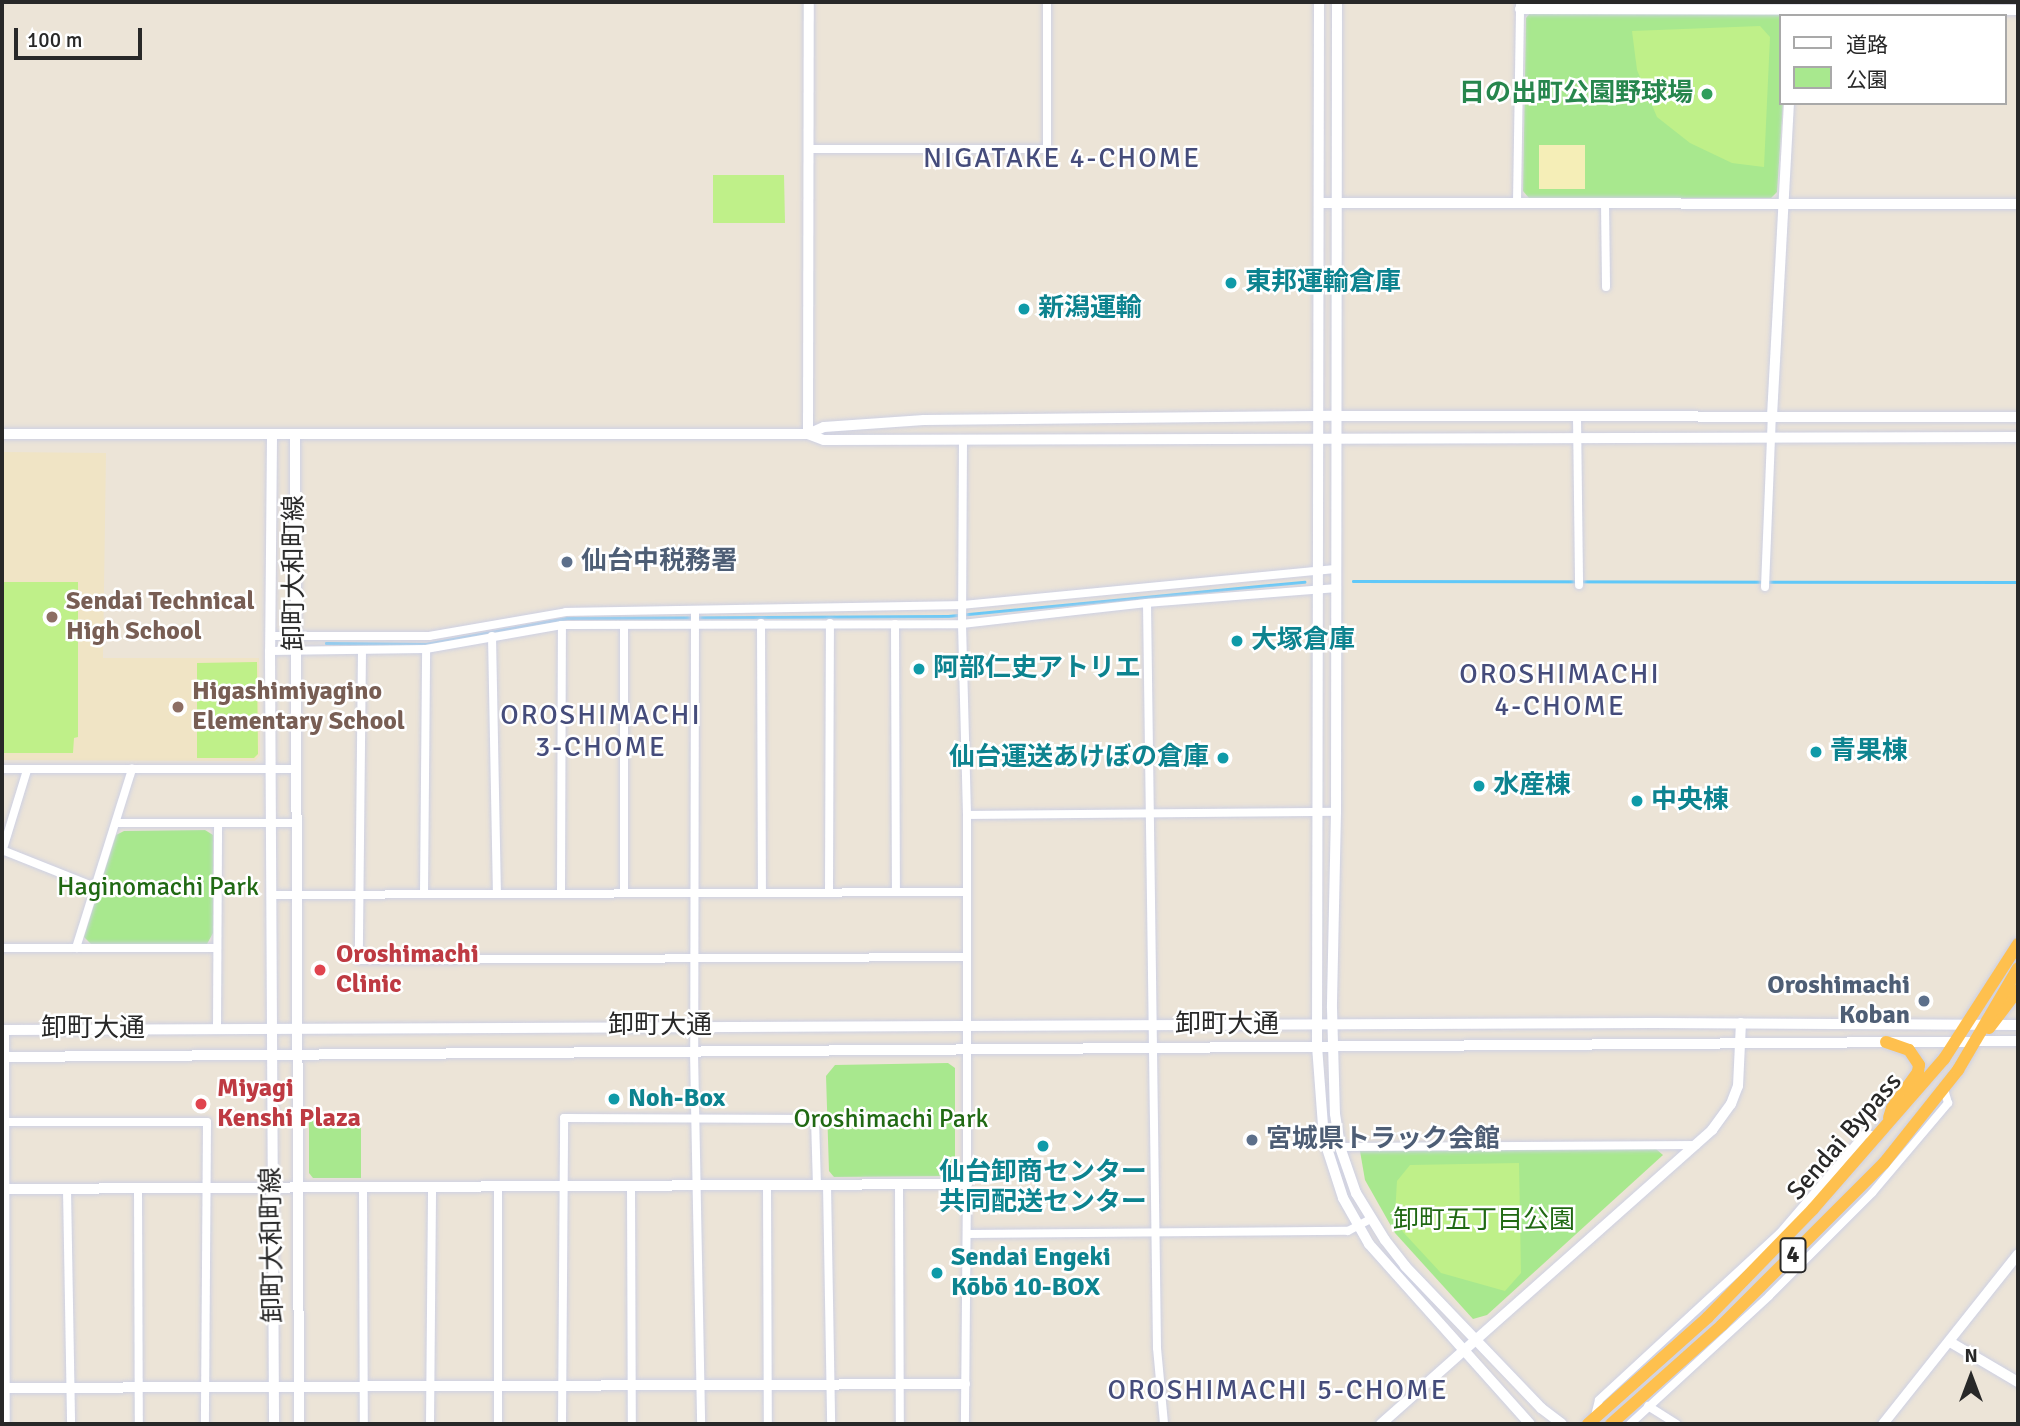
<!DOCTYPE html>
<html>
<head>
<meta charset="utf-8">
<style>
  body { margin:0 }
  #map { position:relative; width:2020px; height:1426px; overflow:hidden; background:#ece4d7; font-family:Signika,"Noto Sans JP",sans-serif }
  div>[style] { position:absolute }
  [style*='--x'] { left:calc(var(--x)*1px); top:calc(var(--y)*1px); width:calc(var(--w)*1px); rotate:calc(var(--a)*1deg) }
  .education>* { inset:0; background:#f0e4c5 }
  .green>* { inset:0; background:#a8e88e }
  .sand>* { inset:0; background:#f5eeb7 }
  .pitch>* { inset:0; background:#bff089 }
  .stream>* { height:2.5px; margin:-1.25px; padding:0 1.25px; transform-origin:1.25px; border-radius:1.25px; background:#60c8f8 }
  .roads { filter:drop-shadow(0 0 2px #cdd0e3) drop-shadow(0 0 2px #cdd0e3) }
  .minor>* { height:8px; margin:-4px; padding:0 4px; transform-origin:4px; border-radius:4px; background:#fff }
  .tertiary>* { height:10px; margin:-5px; padding:0 5px; transform-origin:5px; border-radius:5px; background:#fff }
  .trunk>* { height:12px; margin:-6px; padding:0 6px; transform-origin:6px; border-radius:6px; background:#fec04e }
  .dots>* { width:19px; height:19px; translate:-50% -50%; box-sizing:border-box; border:4px solid #fff; border-radius:50% }
  span { translate:-50% -50%; white-space:nowrap; text-align:center; line-height:1.15; -webkit-text-stroke:5px #fff; paint-order:stroke }
  .shield-label span { padding:2px 5px; background:#fff; border:2px solid; border-radius:5px; -webkit-text-stroke-width:0 }
  .shield-label { font-size:24px; color:#282828; font-weight:700 }
  .leisure-label { font-size:26px; color:#27864d; font-weight:700 }
  .right { translate:-100% -50%; text-align:right }
  .culture-label { font-size:26px; color:#0d838f; font-weight:700 }
  .left { translate:0 -50%; text-align:left }
  .service-label { font-size:26px; color:#4e5e75; font-weight:700 }
  .street-label { font-size:26px; color:#282828 }
  .education-label { font-size:26px; color:#785e54; font-weight:700 }
  .park-label { font-size:26px; color:#206913 }
  .health-label { font-size:26px; color:#be3a42; font-weight:700 }
  .neighbourhood-label { font-size:28px; color:#454c7b; letter-spacing:2px }
  .frame { position:absolute; inset:0; border:4px solid #282828; pointer-events:none }
  .legend { position:absolute; left:1779px; top:14px; width:228px; height:91px; box-sizing:border-box; background:#fff; border:2px solid #a9a9a9; margin:0; padding:9px 12px; list-style:none; font-size:21px; color:#282828 }
  .legend li { display:flex; align-items:center; gap:14px; height:35px }
  .legend b { width:35px; border:2px solid #a9a9a9 }
  .north { position:absolute; left:1936px; top:1342px; width:70px; height:70px; -webkit-text-stroke:5px #fff; paint-order:stroke; rotate:0deg; font-size:19px; font-weight:700; line-height:28px; text-align:center; color:#282828 }
  .north::after { content:''; display:block; margin:auto; width:24px; height:32px; background:#282828; clip-path:polygon(50% 0,100% 100%,50% 72%,0 100%) }
  .scale { position:absolute; left:14px; top:28px; width:128px; height:32px; box-sizing:border-box; border:4px solid #282828; border-top:0; padding-left:9px; font-size:21px; line-height:24px; white-space:nowrap; color:#282828; -webkit-text-stroke:5px #fff; paint-order:stroke }
</style>
</head>
<body>
<div id="map">
  <div class="education">
    <i style="clip-path:polygon(2px 452px,106px 453px,103px 658px,259px 658px,260px 755px,255px 761px,2px 760px)"></i>
  </div>
  <div class="green">
    <i style="clip-path:polygon(1530px 13px,1782px 13px,1786px 16px,1780px 16px,1780px 103px,1783px 103px,1777px 192px,1771px 198px,1529px 198px,1523px 191px,1526px 18px)"></i>
    <i style="clip-path:polygon(205px 830px,213px 835px,213px 933px,207px 944px,91px 944px,84px 937px,116px 835px,124px 831px)"></i>
    <i style="clip-path:polygon(948px 1063px,955px 1068px,955px 1169px,949px 1176px,834px 1177px,829px 1171px,826px 1076px,835px 1065px)"></i>
    <i style="clip-path:polygon(309px 1117px,361px 1118px,361px 1178px,313px 1178px,309px 1173px)"></i>
    <i style="clip-path:polygon(1656px 1149px,1663px 1155px,1487px 1315px,1473px 1319px,1395px 1233px,1365px 1180px,1360px 1151px)"></i>
  </div>
  <div class="sand">
    <i style="clip-path:polygon(1539px 145px,1585px 145px,1585px 189px,1539px 189px)"></i>
  </div>
  <div class="pitch">
    <i style="clip-path:polygon(1760px 26px,1770px 37px,1764px 167px,1732px 163px,1690px 143px,1657px 117px,1637px 70px,1632px 31px)"></i>
    <i style="clip-path:polygon(713px 175px,784px 175px,785px 223px,713px 223px)"></i>
    <i style="clip-path:polygon(2px 582px,78px 582px,78px 737px,74px 738px,73px 753px,2px 753px)"></i>
    <i style="clip-path:polygon(257px 662px,258px 754px,254px 758px,197px 758px,197px 663px)"></i>
    <i style="clip-path:polygon(1519px 1163px,1521px 1273px,1505px 1291px,1441px 1273px,1403px 1232px,1395px 1215px,1397px 1181px,1410px 1165px)"></i>
  </div>
  <div class="stream">
    <i style="--x:1353;--y:581;--w:665;--a:0.09"></i>
    <i style="--x:326;--y:643;--w:100;--a:0.6"></i>
    <i style="--x:426;--y:644;--w:143;--a:-10.4"></i>
    <i style="--x:567;--y:618;--w:381;--a:-0.3"></i>
    <i style="--x:948;--y:616;--w:358;--a:-5.5"></i>
  </div>
  <div class="roads">
    <div class="minor">
      <i style="--x:809;--y:149;--w:238;--a:0"></i>
      <i style="--x:1047;--y:149;--w:147;--a:-90"></i>
      <i style="--x:1517;--y:202;--w:200;--a:-89.1"></i>
      <i style="--x:1605;--y:202;--w:85;--a:89.3"></i>
      <i style="--x:1577;--y:416;--w:169;--a:89.3"></i>
      <i style="--x:963;--y:439;--w:185;--a:90.3"></i>
      <i style="--x:962;--y:624;--w:191;--a:88.5"></i>
      <i style="--x:967;--y:815;--w:369;--a:90"></i>
      <i style="--x:967;--y:1184;--w:240;--a:90.5"></i>
      <i style="--x:1765;--y:587;--w:171;--a:-87.7"></i>
      <i style="--x:1147;--y:603;--w:745;--a:89.23"></i>
      <i style="--x:1157;--y:1348;--w:76;--a:84.7"></i>
      <i style="--x:695;--y:610;--w:441;--a:90.1"></i>
      <i style="--x:694;--y:1051;--w:373;--a:88.9"></i>
      <i style="--x:761;--y:623;--w:269;--a:89.8"></i>
      <i style="--x:895;--y:624;--w:267;--a:89.8"></i>
      <i style="--x:624;--y:626;--w:266;--a:90"></i>
      <i style="--x:270;--y:636;--w:159;--a:0"></i>
      <i style="--x:429;--y:636;--w:139;--a:-9.9"></i>
      <i style="--x:566;--y:612;--w:396;--a:-1"></i>
      <i style="--x:962;--y:605;--w:376;--a:-5.5"></i>
      <i style="--x:492;--y:636;--w:257;--a:88.9"></i>
      <i style="--x:362;--y:650;--w:310;--a:90.6"></i>
      <i style="--x:359;--y:960;--w:607;--a:-0.28"></i>
      <i style="--x:270;--y:651;--w:156;--a:-0.7"></i>
      <i style="--x:426;--y:649;--w:138;--a:-10"></i>
      <i style="--x:562;--y:625;--w:400;--a:-0.1"></i>
      <i style="--x:962;--y:624;--w:186;--a:-6.5"></i>
      <i style="--x:1147;--y:603;--w:190;--a:-4.5"></i>
      <i style="--x:2;--y:769;--w:293;--a:0"></i>
      <i style="--x:967;--y:815;--w:369;--a:-0.5"></i>
      <i style="--x:116;--y:823;--w:180;--a:0"></i>
      <i style="--x:2;--y:850;--w:100;--a:21.7"></i>
      <i style="--x:2;--y:852;--w:86;--a:-73"></i>
      <i style="--x:829;--y:891;--w:268;--a:-89.8"></i>
      <i style="--x:561;--y:892;--w:267;--a:-89.8"></i>
      <i style="--x:424;--y:893;--w:244;--a:-89.5"></i>
      <i style="--x:271;--y:895;--w:696;--a:-0.25"></i>
      <i style="--x:2;--y:948;--w:215;--a:0"></i>
      <i style="--x:76;--y:948;--w:188;--a:-72.6"></i>
      <i style="--x:217;--y:1028;--w:203;--a:-89.7"></i>
      <i style="--x:4;--y:1122;--w:203;--a:0"></i>
      <i style="--x:207;--y:1122;--w:302;--a:90.4"></i>
      <i style="--x:1340;--y:1147;--w:356;--a:-0.3"></i>
      <i style="--x:767;--y:1185;--w:239;--a:89.8"></i>
      <i style="--x:827;--y:1185;--w:239;--a:89"></i>
      <i style="--x:899;--y:1185;--w:239;--a:89.8"></i>
      <i style="--x:631;--y:1186;--w:238;--a:89.8"></i>
      <i style="--x:498;--y:1187;--w:237;--a:90"></i>
      <i style="--x:363;--y:1188;--w:236;--a:89.8"></i>
      <i style="--x:67;--y:1189;--w:235;--a:89"></i>
      <i style="--x:138;--y:1189;--w:235;--a:89.8"></i>
      <i style="--x:967;--y:1234;--w:381;--a:-0.5"></i>
      <i style="--x:1348;--y:1231;--w:26;--a:-28"></i>
      <i style="--x:1648;--y:1406;--w:34;--a:32"></i>
      <i style="--x:1595;--y:1416;--w:16;--a:-76"></i>
      <i style="--x:1599;--y:1400;--w:246;--a:-42.7"></i>
      <i style="--x:1780;--y:1233;--w:130;--a:-49.4"></i>
      <i style="--x:1865;--y:1134;--w:13;--a:9"></i>
      <i style="--x:430;--y:1424;--w:236;--a:-89.5"></i>
      <i style="--x:562;--y:1424;--w:306;--a:-89.6"></i>
      <i style="--x:564;--y:1118;--w:251;--a:0.2"></i>
      <i style="--x:815;--y:1119;--w:66;--a:88.3"></i>
      <i style="--x:1630;--y:1424;--w:189;--a:-42.6"></i>
      <i style="--x:1769;--y:1296;--w:146;--a:-45"></i>
      <i style="--x:1872;--y:1193;--w:118;--a:-49.8"></i>
      <i style="--x:1948;--y:1103;--w:15;--a:-106"></i>
    </div>
    <div class="tertiary">
      <i style="--x:1319;--y:2;--w:1044;--a:90.11"></i>
      <i style="--x:1317;--y:1046;--w:93;--a:85.7"></i>
      <i style="--x:1324;--y:1139;--w:62;--a:72.1"></i>
      <i style="--x:1343;--y:1198;--w:53;--a:60.5"></i>
      <i style="--x:1369;--y:1244;--w:241;--a:48.2"></i>
      <i style="--x:1337;--y:2;--w:810;--a:90.07"></i>
      <i style="--x:1336;--y:812;--w:196;--a:91.2"></i>
      <i style="--x:1332;--y:1008;--w:106;--a:88.4"></i>
      <i style="--x:1335;--y:1114;--w:33;--a:81"></i>
      <i style="--x:1340;--y:1147;--w:49;--a:70.8"></i>
      <i style="--x:1356;--y:1193;--w:55;--a:58.3"></i>
      <i style="--x:1385;--y:1240;--w:33;--a:52"></i>
      <i style="--x:1405;--y:1266;--w:197;--a:46.2"></i>
      <i style="--x:1541;--y:1408;--w:26;--a:37"></i>
      <i style="--x:1520;--y:9;--w:498;--a:0.1"></i>
      <i style="--x:1319;--y:203;--w:699;--a:0.08"></i>
      <i style="--x:1772;--y:416;--w:313;--a:-86.9"></i>
      <i style="--x:2;--y:434;--w:806;--a:0"></i>
      <i style="--x:808;--y:434;--w:17;--a:21"></i>
      <i style="--x:824;--y:440;--w:1194;--a:-0.14"></i>
      <i style="--x:808;--y:434;--w:17;--a:-24"></i>
      <i style="--x:824;--y:427;--w:100;--a:-4"></i>
      <i style="--x:924;--y:420;--w:412;--a:-0.6"></i>
      <i style="--x:1336;--y:416;--w:682;--a:0.08"></i>
      <i style="--x:808;--y:434;--w:432;--a:-89.9"></i>
      <i style="--x:272;--y:436;--w:215;--a:90.5"></i>
      <i style="--x:270;--y:651;--w:773;--a:89.7"></i>
      <i style="--x:295;--y:436;--w:988;--a:89.77"></i>
      <i style="--x:2;--y:1030;--w:1652;--a:-0.24"></i>
      <i style="--x:1654;--y:1023;--w:364;--a:0.3"></i>
      <i style="--x:4;--y:1030;--w:394;--a:89.9"></i>
      <i style="--x:2;--y:1057;--w:2016;--a:-0.45"></i>
      <i style="--x:5;--y:1189;--w:962;--a:-0.3"></i>
      <i style="--x:1950;--y:1342;--w:79;--a:30.5"></i>
      <i style="--x:5;--y:1388;--w:960;--a:-0.24"></i>
      <i style="--x:1381;--y:1424;--w:443;--a:-41.6"></i>
      <i style="--x:1712;--y:1130;--w:32;--a:-54"></i>
      <i style="--x:1731;--y:1104;--w:19;--a:-69"></i>
      <i style="--x:1738;--y:1086;--w:63;--a:-87.3"></i>
      <i style="--x:1883;--y:1424;--w:217;--a:-51.5"></i>
    </div>
    <div class="trunk">
      <i style="--x:1989;--y:1028;--w:48;--a:-52.7"></i>
      <i style="--x:1886;--y:1042;--w:24;--a:19"></i>
      <i style="--x:1909;--y:1050;--w:18;--a:56"></i>
      <i style="--x:1919;--y:1065;--w:7;--a:98"></i>
      <i style="--x:1918;--y:1072;--w:44;--a:125.8"></i>
      <i style="--x:1892;--y:1108;--w:10;--a:107"></i>
      <i style="--x:1588;--y:1424;--w:161;--a:-41.7"></i>
      <i style="--x:1708;--y:1317;--w:151;--a:-45.8"></i>
      <i style="--x:1813;--y:1209;--w:199;--a:-48.9"></i>
      <i style="--x:1944;--y:1059;--w:137;--a:-57.2"></i>
      <i style="--x:1611;--y:1424;--w:149;--a:-41.7"></i>
      <i style="--x:1722;--y:1325;--w:229;--a:-45"></i>
      <i style="--x:1884;--y:1163;--w:119;--a:-51.5"></i>
      <i style="--x:1958;--y:1070;--w:118;--a:-59.5"></i>
    </div>
  </div>
  <div class="dots">
    <i style="left:1707px;top:94px;background:#2e9e5b"></i>
    <i style="left:1231px;top:283px;background:#0f9aa8"></i>
    <i style="left:1024px;top:309px;background:#0f9aa8"></i>
    <i style="left:567px;top:562px;background:#5c6f8a"></i>
    <i style="left:52px;top:617px;background:#8d6e63"></i>
    <i style="left:1237px;top:641px;background:#0f9aa8"></i>
    <i style="left:919px;top:669px;background:#0f9aa8"></i>
    <i style="left:178px;top:707px;background:#8d6e63"></i>
    <i style="left:1816px;top:752px;background:#0f9aa8"></i>
    <i style="left:1223px;top:758px;background:#0f9aa8"></i>
    <i style="left:1479px;top:786px;background:#0f9aa8"></i>
    <i style="left:1637px;top:801px;background:#0f9aa8"></i>
    <i style="left:320px;top:970px;background:#e0444e"></i>
    <i style="left:1924px;top:1001px;background:#5c6f8a"></i>
    <i style="left:614px;top:1099px;background:#0f9aa8"></i>
    <i style="left:201px;top:1104px;background:#e0444e"></i>
    <i style="left:1252px;top:1140px;background:#5c6f8a"></i>
    <i style="left:1043px;top:1146px;background:#0f9aa8"></i>
    <i style="left:937px;top:1273px;background:#0f9aa8"></i>
  </div>
  <div class="shield-label">
    <span style="left:1793px;top:1255px">4</span>
  </div>
  <div class="leisure-label">
    <span class="right" style="left:1693px;top:94px">日の出町公園野球場</span>
  </div>
  <div class="culture-label">
    <span class="left" style="left:1245px;top:283px">東邦運輸倉庫</span>
    <span class="left" style="left:1038px;top:309px">新潟運輸</span>
    <span class="left" style="left:1251px;top:641px">大塚倉庫</span>
    <span class="left" style="left:933px;top:669px">阿部仁史アトリエ</span>
    <span class="left" style="left:1830px;top:752px">青果棟</span>
    <span class="right" style="left:1209px;top:758px">仙台運送あけぼの倉庫</span>
    <span class="left" style="left:1493px;top:786px">水産棟</span>
    <span class="left" style="left:1651px;top:801px">中央棟</span>
    <span class="left" style="left:628px;top:1099px">Noh-Box</span>
    <span style="left:1043px;top:1188px">仙台卸商センター<br>共同配送センター</span>
    <span class="left" style="left:951px;top:1273px">Sendai Engeki<br>Kōbō 10-BOX</span>
  </div>
  <div class="service-label">
    <span class="left" style="left:581px;top:562px">仙台中税務署</span>
    <span class="right" style="left:1910px;top:1001px">Oroshimachi<br>Koban</span>
    <span class="left" style="left:1266px;top:1140px">宮城県トラック会館</span>
  </div>
  <div class="street-label">
    <span style="left:295px;top:573px;rotate:-90deg">卸町大和町線</span>
    <span style="left:1227px;top:1025px">卸町大通</span>
    <span style="left:660px;top:1026px">卸町大通</span>
    <span style="left:93px;top:1029px">卸町大通</span>
    <span style="left:1845px;top:1137px;rotate:-49deg">Sendai Bypass</span>
    <span style="left:273px;top:1245px;rotate:-91deg">卸町大和町線</span>
  </div>
  <div class="education-label">
    <span class="left" style="left:66px;top:617px">Sendai Technical<br>High School</span>
    <span class="left" style="left:192px;top:707px">Higashimiyagino<br>Elementary School</span>
  </div>
  <div class="park-label">
    <span style="left:158px;top:888px">Haginomachi Park</span>
    <span style="left:891px;top:1120px">Oroshimachi Park</span>
    <span style="left:1484px;top:1221px">卸町五丁目公園</span>
  </div>
  <div class="health-label">
    <span class="left" style="left:336px;top:970px">Oroshimachi<br>Clinic</span>
    <span class="left" style="left:217px;top:1104px">Miyagi<br>Kenshi Plaza</span>
  </div>
  <div class="neighbourhood-label">
    <span style="left:1062px;top:158px">NIGATAKE 4-CHOME</span>
    <span style="left:1560px;top:690px">OROSHIMACHI<br>4-CHOME</span>
    <span style="left:601px;top:731px">OROSHIMACHI<br>3-CHOME</span>
    <span style="left:1278px;top:1390px">OROSHIMACHI 5-CHOME</span>
  </div>
  <div class="frame"></div>
  <ul class="legend">
  <li><b style="height:9px;background:#fff"></b>道路</li>
  <li><b style="height:19px;background:#a8e88e"></b>公園</li>
  </ul>
  <div class="north">N</div>
  <div class="scale">100 m</div>
</div>
</body>
</html>
